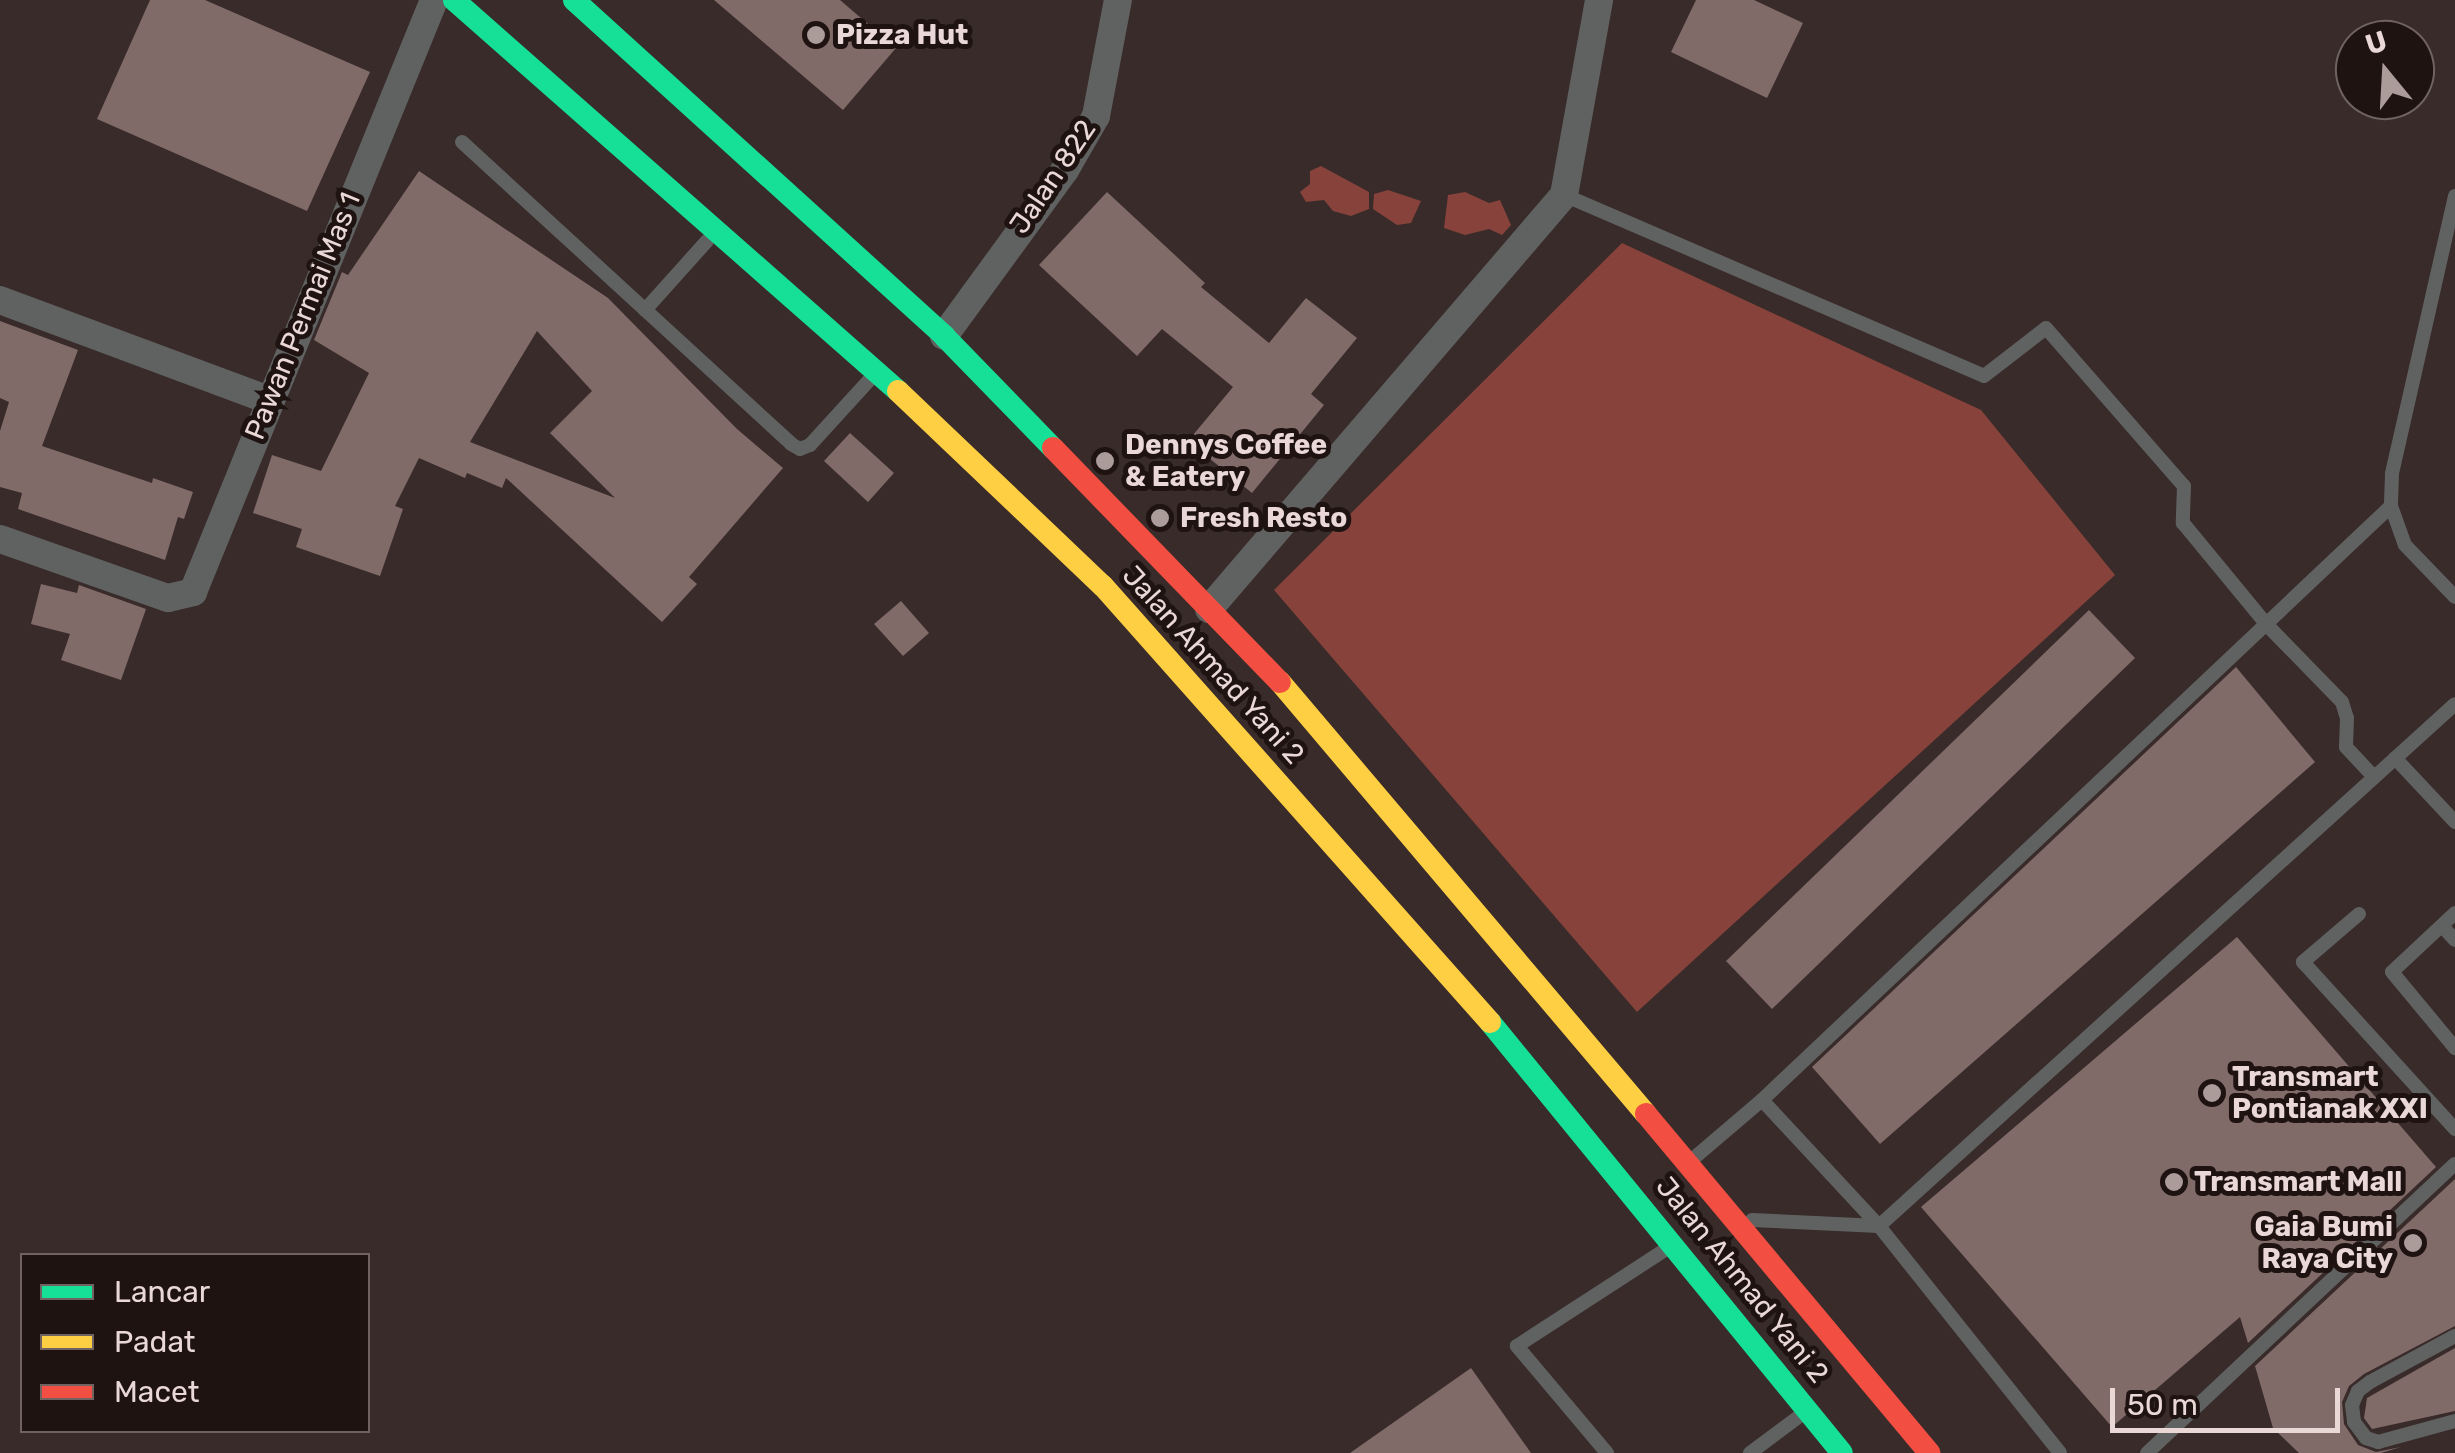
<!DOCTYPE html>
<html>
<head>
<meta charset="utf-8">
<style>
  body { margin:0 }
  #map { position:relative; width:2455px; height:1453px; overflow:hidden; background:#382b29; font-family:Rubik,sans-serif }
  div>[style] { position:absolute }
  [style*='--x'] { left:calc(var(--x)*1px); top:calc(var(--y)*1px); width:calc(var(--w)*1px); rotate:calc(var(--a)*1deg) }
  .water>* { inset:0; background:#87433b }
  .building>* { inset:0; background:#816b69 }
  .lane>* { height:14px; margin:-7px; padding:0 7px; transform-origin:7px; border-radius:7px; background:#606262 }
  .street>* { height:28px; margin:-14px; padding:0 14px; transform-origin:14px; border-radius:14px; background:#606262 }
  .fast>* { height:22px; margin:-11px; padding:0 11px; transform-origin:11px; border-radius:11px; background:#16e098 }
  .slow>* { height:22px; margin:-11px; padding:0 11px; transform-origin:11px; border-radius:11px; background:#ffcf43 }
  .jam>* { height:22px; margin:-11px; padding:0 11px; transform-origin:11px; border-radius:11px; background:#f24e42 }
  .dots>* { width:28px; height:28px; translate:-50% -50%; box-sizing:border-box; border:5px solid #1e1311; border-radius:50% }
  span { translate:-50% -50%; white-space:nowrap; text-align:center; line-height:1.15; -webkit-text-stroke:10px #1e1311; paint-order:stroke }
  .poi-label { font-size:28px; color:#e9d8d6; font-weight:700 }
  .left { translate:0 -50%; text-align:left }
  .right { translate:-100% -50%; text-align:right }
  .street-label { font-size:28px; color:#e9d8d6 }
  .legend { position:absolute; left:20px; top:1253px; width:350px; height:180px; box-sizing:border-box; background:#1e1311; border:2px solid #6f6260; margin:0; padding:12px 18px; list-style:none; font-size:30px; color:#e9d8d6 }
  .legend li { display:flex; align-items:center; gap:20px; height:50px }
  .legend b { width:50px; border:2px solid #6f6260 }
  .north { position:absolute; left:2335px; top:20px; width:100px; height:100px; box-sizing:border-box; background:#1e1311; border:2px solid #6f6260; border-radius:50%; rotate:342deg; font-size:28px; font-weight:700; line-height:40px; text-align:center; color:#e9d8d6 }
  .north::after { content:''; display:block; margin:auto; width:35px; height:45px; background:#ab9b99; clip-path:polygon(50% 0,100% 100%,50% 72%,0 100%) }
  .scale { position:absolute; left:2110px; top:1388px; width:230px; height:45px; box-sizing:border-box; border:5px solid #e9d8d6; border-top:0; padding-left:12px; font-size:30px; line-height:35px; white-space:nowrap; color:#e9d8d6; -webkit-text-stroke:8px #1e1311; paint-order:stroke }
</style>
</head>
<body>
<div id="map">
  <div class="water">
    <i style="clip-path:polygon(1321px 166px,1369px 192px,1369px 209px,1351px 216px,1333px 211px,1324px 200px,1306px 202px,1300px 192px,1310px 184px,1310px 171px)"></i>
    <i style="clip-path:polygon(1388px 190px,1421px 201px,1411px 223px,1397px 225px,1373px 209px,1374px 194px)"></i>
    <i style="clip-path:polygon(1465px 192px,1489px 203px,1500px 200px,1511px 225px,1502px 235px,1489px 229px,1465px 235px,1444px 228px,1448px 195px)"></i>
    <i style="clip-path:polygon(1622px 243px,1981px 410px,2115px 575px,1637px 1012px,1274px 590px)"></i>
  </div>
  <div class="building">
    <i style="clip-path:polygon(150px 0,205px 0,370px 72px,307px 211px,97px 119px)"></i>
    <i style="clip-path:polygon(714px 0,840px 0,896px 48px,843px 110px)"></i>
    <i style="clip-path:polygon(1696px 0,1754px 0,1803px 23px,1767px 98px,1671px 52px)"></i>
    <i style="clip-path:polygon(evenodd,419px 171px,608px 298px,737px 429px,783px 468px,689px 577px,697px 584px,662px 622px,506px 478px,502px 488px,467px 473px,465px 478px,419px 458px,395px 506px,403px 509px,380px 576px,296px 547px,302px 529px,253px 513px,272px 455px,321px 471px,369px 373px,314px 340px,342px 272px,348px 275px,419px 171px,537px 331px,592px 391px,550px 433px,615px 498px,470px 442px,537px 331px)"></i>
    <i style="clip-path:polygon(1107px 192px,1205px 283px,1201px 287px,1269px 343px,1306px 298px,1357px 338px,1311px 394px,1324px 405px,1252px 493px,1188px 441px,1233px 387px,1162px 329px,1137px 356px,1039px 265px)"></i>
    <i style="clip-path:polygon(0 321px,78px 350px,42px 446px,152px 483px,153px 478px,193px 492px,184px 519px,178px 517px,165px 560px,18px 509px,22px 493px,0 487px,0 431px,9px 402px,0 398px)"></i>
    <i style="clip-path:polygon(850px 433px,894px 473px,868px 502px,824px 461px)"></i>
    <i style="clip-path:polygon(41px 584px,77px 593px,79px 585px,146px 609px,121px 680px,61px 660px,70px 634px,31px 624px)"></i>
    <i style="clip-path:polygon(901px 601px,929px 633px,903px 656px,874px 624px)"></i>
    <i style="clip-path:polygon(2089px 610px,2135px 658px,1772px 1009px,1726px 961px)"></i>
    <i style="clip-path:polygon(2236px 667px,2315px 762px,1880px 1144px,1812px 1067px)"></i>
    <i style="clip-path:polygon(2237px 937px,2436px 1167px,2248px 1343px,2240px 1317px,2112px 1427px,1921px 1207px)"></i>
    <i style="clip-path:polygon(2455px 1179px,2455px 1326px,2364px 1374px,2349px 1386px,2342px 1402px,2344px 1424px,2358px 1445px,2376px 1452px,2401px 1447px,2381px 1453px,2299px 1453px,2273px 1428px,2255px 1366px)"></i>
    <i style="clip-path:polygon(2455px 1348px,2455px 1411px,2372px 1429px,2364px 1418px,2367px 1398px)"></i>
    <i style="clip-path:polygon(1471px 1368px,1531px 1453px,1350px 1453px)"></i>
  </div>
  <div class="lane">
    <i style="--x:462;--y:142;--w:447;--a:42.5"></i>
    <i style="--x:791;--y:444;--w:10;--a:29"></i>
    <i style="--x:800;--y:449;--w:11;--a:-22"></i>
    <i style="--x:810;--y:445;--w:92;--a:-47.6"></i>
    <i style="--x:1564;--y:195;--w:457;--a:23.3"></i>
    <i style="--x:1984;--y:376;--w:78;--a:-37.7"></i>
    <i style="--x:2046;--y:328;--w:210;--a:48.9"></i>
    <i style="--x:2184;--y:486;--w:37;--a:92"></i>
    <i style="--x:2183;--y:523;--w:132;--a:50.5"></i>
    <i style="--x:2267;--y:625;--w:107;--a:45.8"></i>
    <i style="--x:2342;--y:702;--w:17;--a:73"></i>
    <i style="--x:2347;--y:718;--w:29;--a:92"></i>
    <i style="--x:2346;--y:747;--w:41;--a:47"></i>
    <i style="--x:2455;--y:196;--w:285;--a:102.8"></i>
    <i style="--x:2392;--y:474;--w:32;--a:92"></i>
    <i style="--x:2391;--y:506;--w:41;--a:70.3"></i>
    <i style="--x:2405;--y:545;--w:72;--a:46.1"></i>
    <i style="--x:645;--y:310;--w:93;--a:-48.1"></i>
    <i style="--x:2395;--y:758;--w:88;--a:46.8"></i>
    <i style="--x:2455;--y:913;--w:86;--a:136.9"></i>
    <i style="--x:2392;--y:972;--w:99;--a:50.3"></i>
    <i style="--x:2359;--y:914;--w:74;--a:139.4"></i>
    <i style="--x:2303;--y:962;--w:226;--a:47.7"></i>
    <i style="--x:2442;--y:926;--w:19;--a:47"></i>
    <i style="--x:1762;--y:1100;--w:172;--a:47.1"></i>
    <i style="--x:1879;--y:1226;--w:290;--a:51.4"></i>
    <i style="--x:1694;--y:1158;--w:89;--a:-40.5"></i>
    <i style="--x:1762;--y:1100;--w:865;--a:-43.36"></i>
    <i style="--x:1752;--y:1220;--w:127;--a:2.7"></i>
    <i style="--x:1879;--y:1226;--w:777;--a:-42.18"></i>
    <i style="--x:2455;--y:1336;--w:97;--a:151.6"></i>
    <i style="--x:2370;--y:1382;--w:15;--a:143"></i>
    <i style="--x:2358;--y:1391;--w:15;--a:113"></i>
    <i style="--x:2352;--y:1405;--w:17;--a:83"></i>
    <i style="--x:2354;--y:1422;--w:20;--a:53"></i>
    <i style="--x:2366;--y:1438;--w:13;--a:18"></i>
    <i style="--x:2378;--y:1442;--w:80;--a:-15.3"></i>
    <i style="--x:1607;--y:1453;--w:140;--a:-130.1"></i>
    <i style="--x:1517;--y:1346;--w:176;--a:-33"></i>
    <i style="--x:1750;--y:1453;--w:64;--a:-36.7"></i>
    <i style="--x:2147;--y:1453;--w:422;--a:-43.2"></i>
  </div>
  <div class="street">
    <i style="--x:0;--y:300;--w:287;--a:20.4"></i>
    <i style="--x:944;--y:336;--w:205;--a:-53.9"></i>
    <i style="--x:1065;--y:170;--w:62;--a:-60.1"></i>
    <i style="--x:1096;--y:116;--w:118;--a:-79.3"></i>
    <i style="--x:0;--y:539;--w:178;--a:19.4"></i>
    <i style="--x:168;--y:598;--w:26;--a:-13"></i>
    <i style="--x:193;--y:592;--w:639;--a:-67.85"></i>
    <i style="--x:1209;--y:609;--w:545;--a:-49.39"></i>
    <i style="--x:1564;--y:195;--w:198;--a:-79.8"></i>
  </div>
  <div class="fast">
    <i style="--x:454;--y:0;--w:592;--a:41.37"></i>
    <i style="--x:574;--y:0;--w:500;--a:42.2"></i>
    <i style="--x:944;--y:336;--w:156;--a:45.8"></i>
    <i style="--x:1490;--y:1022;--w:556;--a:50.76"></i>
  </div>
  <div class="slow">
    <i style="--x:898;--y:391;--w:283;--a:43.6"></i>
    <i style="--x:1103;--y:586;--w:583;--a:48.41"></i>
    <i style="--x:1280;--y:682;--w:566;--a:49.73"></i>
  </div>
  <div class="jam">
    <i style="--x:1053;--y:448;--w:326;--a:45.9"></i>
    <i style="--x:1646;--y:1114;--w:442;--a:50.1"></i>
  </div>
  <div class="dots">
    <i style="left:816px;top:35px;background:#ab9b99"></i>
    <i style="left:1105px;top:461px;background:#ab9b99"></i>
    <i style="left:1160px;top:518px;background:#ab9b99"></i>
    <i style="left:2212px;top:1093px;background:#ab9b99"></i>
    <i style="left:2174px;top:1182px;background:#ab9b99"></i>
    <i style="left:2413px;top:1243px;background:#ab9b99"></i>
  </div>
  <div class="poi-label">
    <span class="left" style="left:836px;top:35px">Pizza Hut</span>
    <span class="left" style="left:1125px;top:461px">Dennys Coffee<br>&amp; Eatery</span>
    <span class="left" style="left:1180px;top:518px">Fresh Resto</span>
    <span class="left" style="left:2232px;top:1093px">Transmart<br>Pontianak XXI</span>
    <span class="left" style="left:2194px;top:1182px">Transmart Mall</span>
    <span class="right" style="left:2393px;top:1243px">Gaia Bumi<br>Raya City</span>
  </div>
  <div class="street-label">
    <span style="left:1053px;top:177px;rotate:-56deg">Jalan 822</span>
    <span style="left:303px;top:316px;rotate:-68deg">Pawan Permai Mas 1</span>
    <span style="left:1213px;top:665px;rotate:48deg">Jalan Ahmad Yani 2</span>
    <span style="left:1742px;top:1280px;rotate:51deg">Jalan Ahmad Yani 2</span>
  </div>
  <ul class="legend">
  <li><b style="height:12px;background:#16e098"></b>Lancar</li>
  <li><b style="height:12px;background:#ffcf43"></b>Padat</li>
  <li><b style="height:12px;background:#f24e42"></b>Macet</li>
  </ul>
  <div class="north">U</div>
  <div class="scale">50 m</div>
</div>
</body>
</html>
